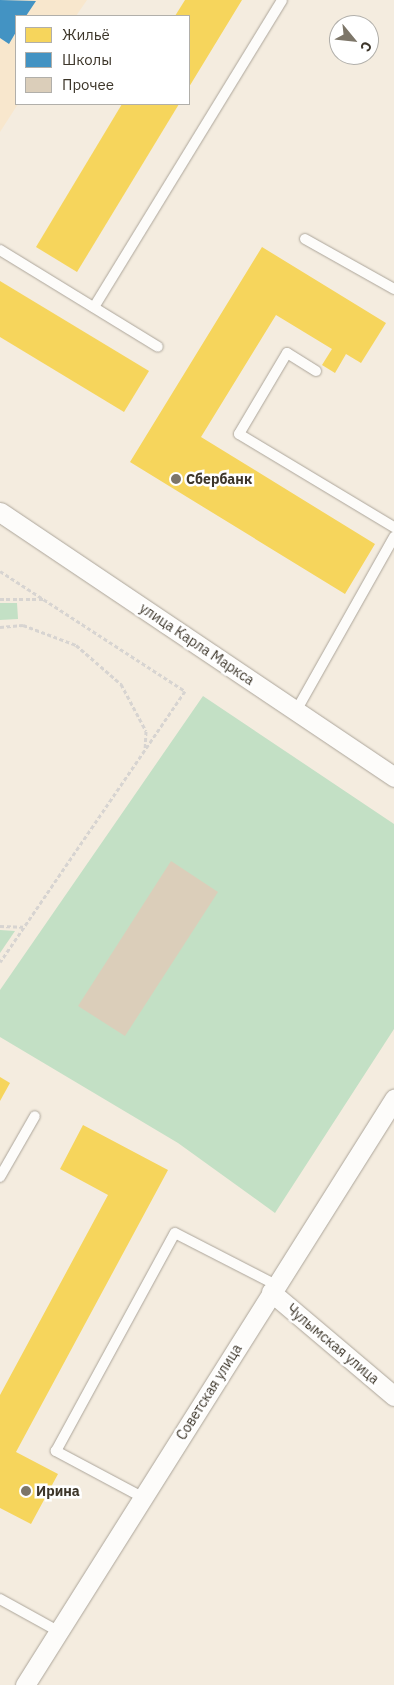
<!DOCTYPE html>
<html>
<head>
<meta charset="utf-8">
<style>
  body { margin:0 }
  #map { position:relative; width:394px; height:1685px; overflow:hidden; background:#f4ecdf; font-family:"IBM Plex Sans",sans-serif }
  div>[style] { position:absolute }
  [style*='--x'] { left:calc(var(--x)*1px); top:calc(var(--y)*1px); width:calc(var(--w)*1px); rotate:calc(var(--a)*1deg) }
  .built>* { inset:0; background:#f8e7cd }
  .green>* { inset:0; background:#c3e0c5 }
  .homes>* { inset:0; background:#f6d55c }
  .schools>* { inset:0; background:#4393c3 }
  .building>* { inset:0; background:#dbceba }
  .path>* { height:3px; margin-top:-1.5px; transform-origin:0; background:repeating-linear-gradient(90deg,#d7d4d1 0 4px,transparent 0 6.5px) }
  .roads { filter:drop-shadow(0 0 1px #aca59a) drop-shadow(0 0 1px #aca59a) }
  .service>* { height:10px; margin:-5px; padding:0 5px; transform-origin:5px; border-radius:5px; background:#fdfcfa }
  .minor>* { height:19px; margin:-9.5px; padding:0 9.5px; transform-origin:9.5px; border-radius:9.5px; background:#fdfcfa }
  .dots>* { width:14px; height:14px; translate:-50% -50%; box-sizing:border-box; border:2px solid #fff; border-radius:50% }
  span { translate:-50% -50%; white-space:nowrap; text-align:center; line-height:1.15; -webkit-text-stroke:5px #fff; paint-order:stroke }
  .poi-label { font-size:14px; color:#3d362a; font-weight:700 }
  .left { translate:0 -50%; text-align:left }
  .street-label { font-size:14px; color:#3d362a }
  .legend { position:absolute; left:15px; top:15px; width:175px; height:90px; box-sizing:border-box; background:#fff; border:1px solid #b1afaa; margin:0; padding:6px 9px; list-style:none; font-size:15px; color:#3d362a }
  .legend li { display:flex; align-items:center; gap:10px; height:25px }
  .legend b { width:25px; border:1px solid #b1afaa }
  .north { position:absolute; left:329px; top:15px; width:50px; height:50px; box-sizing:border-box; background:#fff; border:1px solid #b1afaa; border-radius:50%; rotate:118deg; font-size:14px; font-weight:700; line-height:20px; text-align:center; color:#3d362a }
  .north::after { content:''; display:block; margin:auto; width:18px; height:22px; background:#7d7669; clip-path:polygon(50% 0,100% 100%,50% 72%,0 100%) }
</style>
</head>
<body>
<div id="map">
  <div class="built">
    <i style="clip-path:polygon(0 0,87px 0,76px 16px,16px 16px,18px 104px,0 132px)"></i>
  </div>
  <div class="green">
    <i style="clip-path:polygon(0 603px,17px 603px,18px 619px,0 620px)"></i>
    <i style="clip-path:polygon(203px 696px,394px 824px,394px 1029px,275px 1213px,178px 1143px,0 1037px,0 990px)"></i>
    <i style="clip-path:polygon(0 930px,15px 931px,0 953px)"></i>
  </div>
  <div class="homes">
    <i style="clip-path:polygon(185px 0,242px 0,189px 87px,189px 16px,175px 16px)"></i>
    <i style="clip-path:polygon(122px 104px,179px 104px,77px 272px,36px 247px)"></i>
    <i style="clip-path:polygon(262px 247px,386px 323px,361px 363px,346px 354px,335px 373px,322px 365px,332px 349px,276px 315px,201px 437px,375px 544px,345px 594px,130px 462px)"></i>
    <i style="clip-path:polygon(0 281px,149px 371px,124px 412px,0 337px)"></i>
    <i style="clip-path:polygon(0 1077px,10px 1083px,0 1101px)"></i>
    <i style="clip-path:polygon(83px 1125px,168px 1170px,16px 1452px,58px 1474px,31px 1524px,0 1508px,0 1395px,108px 1195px,60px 1169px)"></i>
  </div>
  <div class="schools">
    <i style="clip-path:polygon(0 0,36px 1px,26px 16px,16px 16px,16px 32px,9px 44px,0 38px)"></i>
  </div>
  <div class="building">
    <i style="clip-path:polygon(171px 861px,218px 892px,125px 1036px,78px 1006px)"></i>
  </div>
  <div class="path">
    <i style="--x:0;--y:571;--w:221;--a:33"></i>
    <i style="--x:185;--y:691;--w:328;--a:124.3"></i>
    <i style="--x:0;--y:599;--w:43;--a:0"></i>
    <i style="--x:0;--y:627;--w:23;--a:-5"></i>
    <i style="--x:23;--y:625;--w:57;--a:20.7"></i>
    <i style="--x:76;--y:645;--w:60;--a:40.9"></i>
    <i style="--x:121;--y:684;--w:53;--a:62"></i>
    <i style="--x:146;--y:731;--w:17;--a:93"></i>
    <i style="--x:0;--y:926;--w:23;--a:2"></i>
  </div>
  <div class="roads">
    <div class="service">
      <i style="--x:305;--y:239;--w:102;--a:29.3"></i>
      <i style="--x:0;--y:250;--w:185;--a:31.5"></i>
      <i style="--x:94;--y:307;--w:360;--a:-58.5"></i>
      <i style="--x:316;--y:371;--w:34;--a:-148"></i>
      <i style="--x:287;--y:353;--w:94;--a:120.7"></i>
      <i style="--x:239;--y:434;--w:181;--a:31"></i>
      <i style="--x:296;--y:711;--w:200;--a:-60.6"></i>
      <i style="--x:0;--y:1177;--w:70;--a:-60.2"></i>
      <i style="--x:142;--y:1497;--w:98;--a:-151.9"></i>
      <i style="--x:56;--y:1451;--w:248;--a:-61.4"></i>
      <i style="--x:175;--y:1233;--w:114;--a:27.2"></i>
      <i style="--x:0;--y:1599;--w:66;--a:28.9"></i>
    </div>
    <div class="minor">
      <i style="--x:0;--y:512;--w:475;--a:33.9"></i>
      <i style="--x:271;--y:1292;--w:161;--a:40.2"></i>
      <i style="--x:25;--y:1685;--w:693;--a:-57.8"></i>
    </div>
  </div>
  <div class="dots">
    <i style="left:176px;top:479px;background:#7d7669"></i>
    <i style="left:26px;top:1491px;background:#7d7669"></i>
  </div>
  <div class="poi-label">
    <span class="left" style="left:186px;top:479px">Сбербанк</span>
    <span class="left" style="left:36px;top:1491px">Ирина</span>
  </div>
  <div class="street-label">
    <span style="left:197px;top:644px;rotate:34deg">улица Карла Маркса</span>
    <span style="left:333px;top:1344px;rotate:40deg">Чулымская улица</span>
    <span style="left:209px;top:1392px;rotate:-58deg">Советская улица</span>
  </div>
  <ul class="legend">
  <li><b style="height:14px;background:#f6d55c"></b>Жильё</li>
  <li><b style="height:14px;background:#4393c3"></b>Школы</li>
  <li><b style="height:14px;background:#dbceba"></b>Прочее</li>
  </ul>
  <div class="north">С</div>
</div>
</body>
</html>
